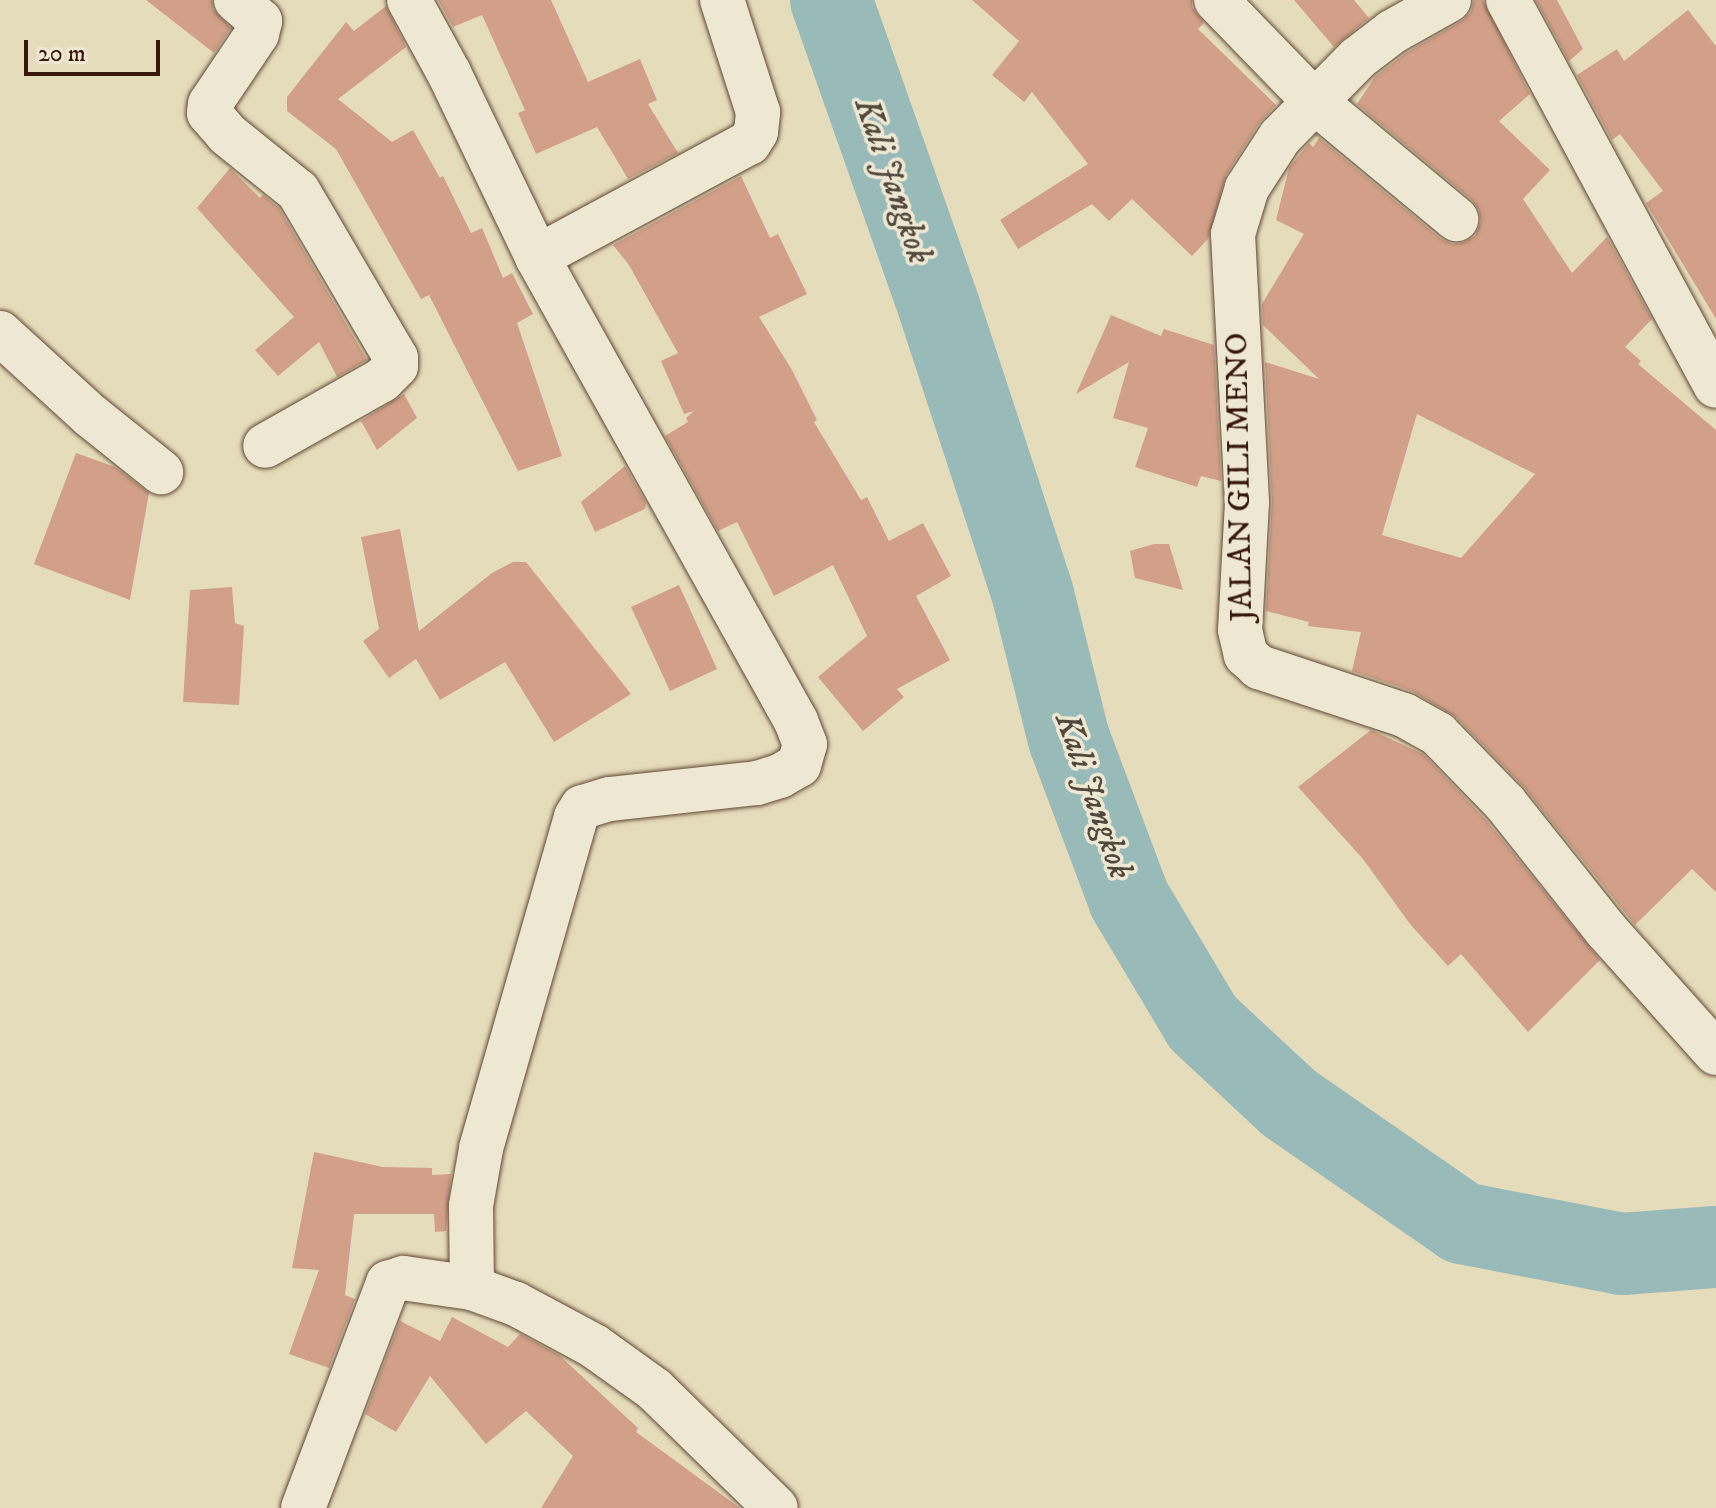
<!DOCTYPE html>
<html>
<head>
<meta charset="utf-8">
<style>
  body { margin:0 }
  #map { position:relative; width:1716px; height:1508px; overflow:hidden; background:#e5dcbb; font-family:"IM FELL DW Pica",serif }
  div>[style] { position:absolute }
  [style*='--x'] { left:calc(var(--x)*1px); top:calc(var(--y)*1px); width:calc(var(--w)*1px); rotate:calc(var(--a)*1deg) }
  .river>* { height:82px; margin:-41px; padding:0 41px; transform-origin:41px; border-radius:41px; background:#98bab9 }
  .building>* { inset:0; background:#d2a088 }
  .roads { filter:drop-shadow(0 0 2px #624836) drop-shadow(0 0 2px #624836) }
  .minor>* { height:44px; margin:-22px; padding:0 22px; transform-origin:22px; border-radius:22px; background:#eee8d3 }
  span { translate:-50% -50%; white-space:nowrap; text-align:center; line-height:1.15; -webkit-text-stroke:7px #eee8d3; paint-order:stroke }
  .street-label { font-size:32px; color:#361709 }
  .water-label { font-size:34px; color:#53483e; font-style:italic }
  .scale { position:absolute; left:24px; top:40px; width:136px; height:36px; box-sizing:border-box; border:4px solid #361709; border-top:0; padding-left:10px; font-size:24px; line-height:28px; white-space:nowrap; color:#361709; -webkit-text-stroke:6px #eee8d3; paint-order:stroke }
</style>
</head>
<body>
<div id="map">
  <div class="river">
    <i style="--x:831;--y:0;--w:325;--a:70.6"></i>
    <i style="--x:939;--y:307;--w:303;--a:71.9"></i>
    <i style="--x:1033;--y:595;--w:148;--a:76"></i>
    <i style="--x:1069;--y:739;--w:171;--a:69.4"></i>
    <i style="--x:1129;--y:899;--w:144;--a:59.2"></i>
    <i style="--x:1203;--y:1023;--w:117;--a:42.9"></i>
    <i style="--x:1289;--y:1103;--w:211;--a:34.7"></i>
    <i style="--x:1462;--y:1223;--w:163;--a:11"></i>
    <i style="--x:1622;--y:1254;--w:94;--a:-4.3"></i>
  </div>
  <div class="building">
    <i style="clip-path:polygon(146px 0,212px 0,213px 9px,231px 28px,214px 53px)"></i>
    <i style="clip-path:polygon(438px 0,551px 0,588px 82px,640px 59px,657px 100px,648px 104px,678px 153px,628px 179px,597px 127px,536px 154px,518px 113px,525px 110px,482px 15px,453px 27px)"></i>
    <i style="clip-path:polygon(972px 0,1192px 0,1192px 7px,1204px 23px,1198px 29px,1276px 105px,1259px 123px,1226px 175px,1208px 239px,1192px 256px,1132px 199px,1109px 221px,1092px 204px,1018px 249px,1000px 220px,1088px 164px,1032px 92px,1024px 102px,992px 75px,1019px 41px)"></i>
    <i style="clip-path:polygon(1294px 0,1354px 0,1369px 18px,1334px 47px)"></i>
    <i style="clip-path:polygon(evenodd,1474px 0,1483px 0,1530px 94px,1499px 121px,1550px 170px,1523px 199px,1572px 273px,1607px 237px,1652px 319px,1625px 347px,1641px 361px,1638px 364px,1716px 430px,1716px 892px,1692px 869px,1635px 925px,1524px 787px,1456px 717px,1412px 691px,1352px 671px,1361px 632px,1308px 626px,1309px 622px,1266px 611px,1272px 501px,1265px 362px,1319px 379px,1263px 325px,1262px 304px,1304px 234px,1276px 220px,1289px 168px,1309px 143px,1313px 147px,1319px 138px,1441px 239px,1453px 244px,1465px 242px,1475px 236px,1481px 222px,1479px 210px,1472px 200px,1357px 104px,1375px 77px,1406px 53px,1462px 21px,1471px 12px,1474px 0,1417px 414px,1535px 474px,1461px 558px,1382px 535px,1417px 414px)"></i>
    <i style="clip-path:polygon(1536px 0,1557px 0,1583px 49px,1569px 61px)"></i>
    <i style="clip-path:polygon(386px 6px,406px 47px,338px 99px,392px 142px,413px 130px,440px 178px,443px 176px,471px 233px,482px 228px,503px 278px,512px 273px,533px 314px,517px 323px,562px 456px,518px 471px,429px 295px,421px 299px,336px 149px,287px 111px,287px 97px,346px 22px,354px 31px)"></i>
    <i style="clip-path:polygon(1688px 10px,1716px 46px,1716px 319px,1646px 203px,1663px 191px,1620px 134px,1612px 140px,1577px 75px,1617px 49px,1624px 61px)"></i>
    <i style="clip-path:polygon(230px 168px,260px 198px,263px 195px,279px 208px,367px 360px,337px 377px,319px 342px,278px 376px,255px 350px,294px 317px,197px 208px)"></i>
    <i style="clip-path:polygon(741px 176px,770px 238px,778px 234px,807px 294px,759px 317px,792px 370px,817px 420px,814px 422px,861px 500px,867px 497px,889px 541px,923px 523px,951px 576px,916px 596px,950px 660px,897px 689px,904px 697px,863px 731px,818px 677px,867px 636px,833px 565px,774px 596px,737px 522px,718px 531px,665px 436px,688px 422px,686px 418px,694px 411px,684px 414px,661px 361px,678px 353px,629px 265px,613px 245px)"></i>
    <i style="clip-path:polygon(1111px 315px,1161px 336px,1164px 329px,1214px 345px,1221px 481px,1201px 476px,1197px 487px,1135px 467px,1148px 428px,1113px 418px,1129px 362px,1076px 394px)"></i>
    <i style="clip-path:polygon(404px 394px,417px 418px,377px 450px,361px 421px)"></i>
    <i style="clip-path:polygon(76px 453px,115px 467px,149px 493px,130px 600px,34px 564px)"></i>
    <i style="clip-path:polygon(625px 466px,646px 503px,645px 509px,595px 532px,581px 502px)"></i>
    <i style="clip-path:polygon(400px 529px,419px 631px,492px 573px,513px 562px,526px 562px,631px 694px,554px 742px,505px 662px,440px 700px,416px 659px,389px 678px,363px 641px,379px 629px,361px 537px)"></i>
    <i style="clip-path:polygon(1154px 544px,1169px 544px,1183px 590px,1135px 578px,1130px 551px)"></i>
    <i style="clip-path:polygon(679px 585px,717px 669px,670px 691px,631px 607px)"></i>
    <i style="clip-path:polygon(232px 587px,235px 623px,244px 626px,239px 705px,183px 702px,190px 590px)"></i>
    <i style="clip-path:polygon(1371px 730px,1423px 754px,1486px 820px,1600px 960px,1528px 1032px,1461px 954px,1448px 966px,1410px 924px,1363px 859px,1298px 787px)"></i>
    <i style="clip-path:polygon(314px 1152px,383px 1167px,432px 1168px,432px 1175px,451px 1174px,446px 1231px,435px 1232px,434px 1214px,354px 1214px,345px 1295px,355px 1299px,329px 1368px,289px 1354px,319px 1270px,292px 1268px)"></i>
    <i style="clip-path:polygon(452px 1317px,508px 1347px,520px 1334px,559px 1355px,638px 1428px,636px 1432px,740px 1508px,541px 1508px,573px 1456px,526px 1411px,486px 1444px,430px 1376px,396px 1432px,365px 1414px,400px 1321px,440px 1341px)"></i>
  </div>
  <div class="roads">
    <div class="minor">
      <i style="--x:236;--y:0;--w:32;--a:41"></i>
      <i style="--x:260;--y:21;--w:13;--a:103"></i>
      <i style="--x:257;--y:34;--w:84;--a:123.9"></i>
      <i style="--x:210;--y:104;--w:9;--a:96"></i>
      <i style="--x:209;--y:113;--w:28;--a:49"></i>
      <i style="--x:227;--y:134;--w:91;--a:38.8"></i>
      <i style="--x:298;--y:191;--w:194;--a:59.6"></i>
      <i style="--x:396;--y:358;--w:8;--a:90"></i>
      <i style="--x:396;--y:366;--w:20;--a:135"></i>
      <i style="--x:382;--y:380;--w:134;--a:150.6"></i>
      <i style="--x:409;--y:0;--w:83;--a:61.3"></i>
      <i style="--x:449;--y:73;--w:204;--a:64.4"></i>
      <i style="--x:537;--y:257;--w:531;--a:60.83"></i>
      <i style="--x:796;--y:721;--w:25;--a:69"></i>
      <i style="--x:805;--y:744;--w:22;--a:106"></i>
      <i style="--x:799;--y:765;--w:22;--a:150"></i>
      <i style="--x:780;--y:776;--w:24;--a:163"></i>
      <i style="--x:757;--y:783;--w:149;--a:173.8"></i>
      <i style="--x:609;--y:799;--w:28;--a:163"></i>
      <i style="--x:582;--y:807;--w:12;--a:121"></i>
      <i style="--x:576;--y:817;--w:345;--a:106"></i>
      <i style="--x:481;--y:1149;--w:58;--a:100"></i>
      <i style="--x:471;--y:1206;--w:82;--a:89.3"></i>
      <i style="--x:472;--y:1288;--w:47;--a:20"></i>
      <i style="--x:516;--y:1304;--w:89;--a:28.3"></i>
      <i style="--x:594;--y:1346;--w:74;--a:35.6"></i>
      <i style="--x:654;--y:1389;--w:170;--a:44.3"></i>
      <i style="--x:1216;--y:0;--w:141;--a:45.9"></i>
      <i style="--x:1314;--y:101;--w:185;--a:39.7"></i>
      <i style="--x:1449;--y:0;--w:65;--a:150.7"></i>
      <i style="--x:1392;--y:32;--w:43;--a:142.6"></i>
      <i style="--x:1358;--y:58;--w:111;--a:134.6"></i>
      <i style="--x:1280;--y:137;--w:61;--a:122.9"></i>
      <i style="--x:1247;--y:188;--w:48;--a:106.9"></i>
      <i style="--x:1233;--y:234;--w:268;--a:87"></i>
      <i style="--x:1247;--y:502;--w:128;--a:93.1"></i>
      <i style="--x:1240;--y:630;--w:26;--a:77"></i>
      <i style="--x:1246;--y:655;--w:18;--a:43"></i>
      <i style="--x:1259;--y:667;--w:153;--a:18.3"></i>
      <i style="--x:1404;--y:715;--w:39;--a:29"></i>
      <i style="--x:1438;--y:734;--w:96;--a:45.8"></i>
      <i style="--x:1505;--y:803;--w:162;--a:51.5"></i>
      <i style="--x:1606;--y:930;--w:165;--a:48.2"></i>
      <i style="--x:1508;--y:0;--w:438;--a:61.7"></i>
      <i style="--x:537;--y:257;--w:241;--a:-28.3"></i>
      <i style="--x:749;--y:143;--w:13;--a:-58"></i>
      <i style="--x:756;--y:132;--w:20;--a:-84"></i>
      <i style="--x:758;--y:112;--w:118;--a:-107.8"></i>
      <i style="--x:0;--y:333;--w:123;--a:42.4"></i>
      <i style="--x:91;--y:416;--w:90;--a:38.7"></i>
      <i style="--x:303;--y:1508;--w:241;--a:-69.3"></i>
      <i style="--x:388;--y:1283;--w:16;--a:-18"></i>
      <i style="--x:403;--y:1278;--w:70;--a:8.2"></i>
    </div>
  </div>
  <div class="street-label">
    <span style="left:1240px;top:477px;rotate:-91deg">JALAN GILI MENO</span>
  </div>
  <div class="water-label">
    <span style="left:892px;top:181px;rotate:71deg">Kali Jangkok</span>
    <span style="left:1093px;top:796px;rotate:71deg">Kali Jangkok</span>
  </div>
  <div class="scale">20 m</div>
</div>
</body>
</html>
